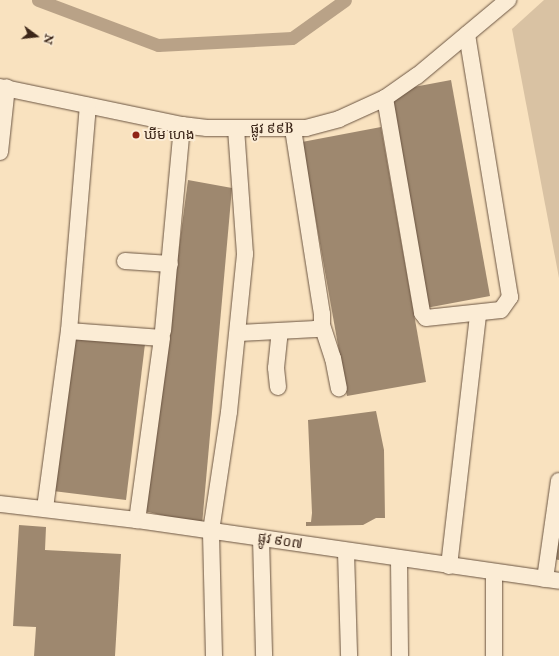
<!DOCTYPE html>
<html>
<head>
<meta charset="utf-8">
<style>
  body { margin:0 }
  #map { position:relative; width:559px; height:656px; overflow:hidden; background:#f9e2bf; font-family:"IM FELL Double Pica","Noto Sans Khmer",serif }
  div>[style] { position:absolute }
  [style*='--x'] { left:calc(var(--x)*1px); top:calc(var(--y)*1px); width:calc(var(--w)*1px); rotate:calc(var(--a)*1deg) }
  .green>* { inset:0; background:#d9c2a3 }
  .canal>* { height:13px; margin:-6.5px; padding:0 6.5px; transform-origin:6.5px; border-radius:6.5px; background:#b9a287 }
  .building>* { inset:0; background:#9e886f }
  .roads { filter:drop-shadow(0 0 1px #6b5542) drop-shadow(0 0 1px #6b5542) }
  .minor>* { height:16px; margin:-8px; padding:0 8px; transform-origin:8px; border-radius:8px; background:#fbecd5 }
  .dots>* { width:11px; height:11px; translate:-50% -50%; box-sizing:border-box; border:2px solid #fbecd5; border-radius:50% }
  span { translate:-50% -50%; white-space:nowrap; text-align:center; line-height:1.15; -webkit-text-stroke:4px #fbecd5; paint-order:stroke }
  .street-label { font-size:14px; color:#3c2619 }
  .poi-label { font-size:14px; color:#3c2619 }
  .left { translate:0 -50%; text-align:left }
  .north { position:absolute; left:16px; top:16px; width:40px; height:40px; -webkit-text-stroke:3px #fbecd5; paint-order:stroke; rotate:105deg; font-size:11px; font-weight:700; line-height:16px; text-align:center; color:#3c2619 }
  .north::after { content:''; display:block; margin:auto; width:14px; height:18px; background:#3c2619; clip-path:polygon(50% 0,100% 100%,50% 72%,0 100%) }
</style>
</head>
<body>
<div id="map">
  <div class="green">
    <i style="clip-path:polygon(544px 0,559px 0,559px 278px,512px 29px)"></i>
  </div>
  <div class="canal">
    <i style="--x:38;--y:0;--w:128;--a:20.6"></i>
    <i style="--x:158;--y:45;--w:134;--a:-3"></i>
    <i style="--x:292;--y:38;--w:65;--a:-35.6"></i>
  </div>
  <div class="building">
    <i style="clip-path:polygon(451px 80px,490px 296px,426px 308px,387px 92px)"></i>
    <i style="clip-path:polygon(381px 127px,426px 382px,347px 396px,302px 142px)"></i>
    <i style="clip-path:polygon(188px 180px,232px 188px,202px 525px,144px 511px)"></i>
    <i style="clip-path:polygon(72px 335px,145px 344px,126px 500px,53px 491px)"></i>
    <i style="clip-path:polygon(376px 411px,384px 450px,385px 518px,376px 518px,363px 525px,306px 526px,306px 522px,311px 522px,312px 513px,308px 420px)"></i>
    <i style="clip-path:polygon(19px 525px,46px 527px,45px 550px,121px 554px,115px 656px,34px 656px,36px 627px,13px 626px)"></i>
    <i style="clip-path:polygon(559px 531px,559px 560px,554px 559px)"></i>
  </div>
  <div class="roads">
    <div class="minor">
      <i style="--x:0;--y:87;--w:186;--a:11.8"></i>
      <i style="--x:182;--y:125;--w:25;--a:7"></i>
      <i style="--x:207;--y:128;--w:99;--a:0"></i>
      <i style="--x:306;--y:128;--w:34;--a:-15"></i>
      <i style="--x:339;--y:119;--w:51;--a:-24.5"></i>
      <i style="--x:385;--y:98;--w:39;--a:-35"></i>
      <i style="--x:417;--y:76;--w:119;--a:-39.9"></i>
      <i style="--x:385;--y:98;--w:218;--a:80.2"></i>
      <i style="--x:422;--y:313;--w:6;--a:51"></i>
      <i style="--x:426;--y:318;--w:75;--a:-6.1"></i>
      <i style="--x:501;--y:310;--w:16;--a:-55"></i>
      <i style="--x:510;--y:297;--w:266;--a:-99.3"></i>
      <i style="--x:293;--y:129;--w:187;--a:81.1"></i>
      <i style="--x:322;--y:314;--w:11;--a:90"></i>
      <i style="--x:322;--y:325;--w:35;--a:72"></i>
      <i style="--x:333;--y:358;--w:31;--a:79"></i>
      <i style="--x:0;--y:152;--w:65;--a:-83.9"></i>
      <i style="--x:125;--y:261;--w:45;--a:3.8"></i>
      <i style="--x:69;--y:331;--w:93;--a:4.3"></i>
      <i style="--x:162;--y:338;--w:184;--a:97.8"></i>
      <i style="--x:163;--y:331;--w:207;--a:-84.7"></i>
      <i style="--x:239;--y:333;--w:77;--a:-3"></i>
      <i style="--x:316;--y:329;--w:7;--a:-34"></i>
      <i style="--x:278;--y:387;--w:19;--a:-96"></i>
      <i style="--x:276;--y:368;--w:37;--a:-84"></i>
      <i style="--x:0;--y:504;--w:138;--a:6.7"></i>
      <i style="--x:137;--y:520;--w:426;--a:8.2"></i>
      <i style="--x:45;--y:508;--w:179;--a:-82.3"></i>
      <i style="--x:69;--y:331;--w:226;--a:-85.2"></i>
      <i style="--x:261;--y:538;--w:118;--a:88.5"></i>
      <i style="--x:346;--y:552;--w:104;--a:88.3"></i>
      <i style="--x:399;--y:559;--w:97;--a:89.4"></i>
      <i style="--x:449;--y:566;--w:254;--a:-83.4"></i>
      <i style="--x:494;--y:572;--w:84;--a:90"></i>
      <i style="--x:545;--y:579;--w:99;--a:-81.9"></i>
      <i style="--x:214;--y:656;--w:125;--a:-91.4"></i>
      <i style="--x:211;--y:531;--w:120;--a:-81.4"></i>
      <i style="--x:229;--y:412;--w:159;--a:-84.2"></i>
      <i style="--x:245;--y:254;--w:125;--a:-94.1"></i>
    </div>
  </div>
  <div class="dots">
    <i style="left:136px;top:135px;background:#8f2418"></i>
  </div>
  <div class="street-label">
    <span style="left:272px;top:129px;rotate:-1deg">ផ្លូវ ៩៩B</span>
    <span style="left:280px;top:541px;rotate:9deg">ផ្លូវ ៩០៧</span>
  </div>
  <div class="poi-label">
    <span class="left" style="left:144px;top:135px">ឃីម ហេង</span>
  </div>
  <div class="north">N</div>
</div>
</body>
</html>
